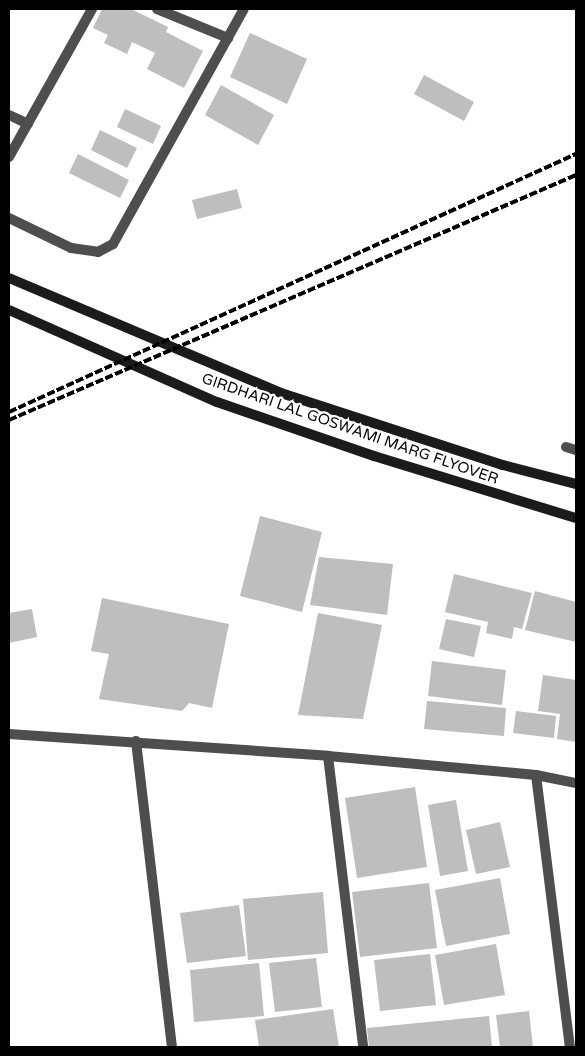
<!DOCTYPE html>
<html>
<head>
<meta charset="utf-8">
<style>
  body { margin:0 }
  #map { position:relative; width:585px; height:1056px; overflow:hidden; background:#fff; font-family:"Varela Round",sans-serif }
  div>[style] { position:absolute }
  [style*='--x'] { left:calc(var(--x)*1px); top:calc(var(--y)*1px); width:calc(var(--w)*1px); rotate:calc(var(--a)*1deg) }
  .building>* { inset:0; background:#bebebe }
  .lane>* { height:10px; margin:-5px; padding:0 5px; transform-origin:5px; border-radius:5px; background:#4e4e4e }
  .street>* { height:10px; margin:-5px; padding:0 5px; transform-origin:5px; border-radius:5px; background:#4e4e4e }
  .secondary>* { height:10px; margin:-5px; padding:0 5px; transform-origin:5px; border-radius:5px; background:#1b1b1b }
  .rail>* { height:4px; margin-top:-2px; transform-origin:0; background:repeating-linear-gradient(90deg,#000 0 8px,transparent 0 10.5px) }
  span { translate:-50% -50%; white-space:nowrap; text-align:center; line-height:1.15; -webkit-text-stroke:4.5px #fff; paint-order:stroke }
  .street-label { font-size:15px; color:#000 }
  .frame { position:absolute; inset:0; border:10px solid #000; pointer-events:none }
</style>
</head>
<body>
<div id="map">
  <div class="building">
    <i style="clip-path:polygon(102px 9px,131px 9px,168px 27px,166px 32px,203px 51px,184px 88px,147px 69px,155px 53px,132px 42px,127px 54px,104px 43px,108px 35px,93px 28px)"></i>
    <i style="clip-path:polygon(250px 33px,307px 59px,287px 104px,230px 77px)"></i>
    <i style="clip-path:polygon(424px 75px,474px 102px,464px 121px,414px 94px)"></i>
    <i style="clip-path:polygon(221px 85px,274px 115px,258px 145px,205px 115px)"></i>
    <i style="clip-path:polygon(125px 109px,161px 126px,153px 144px,117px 127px)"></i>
    <i style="clip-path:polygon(100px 130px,137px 148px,127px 168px,91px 150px)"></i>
    <i style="clip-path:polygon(78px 154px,129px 180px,120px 198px,69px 173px)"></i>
    <i style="clip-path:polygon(237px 189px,242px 208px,197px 219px,192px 200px)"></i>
    <i style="clip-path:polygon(260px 516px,322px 532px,302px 612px,240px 596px)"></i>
    <i style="clip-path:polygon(319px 557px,393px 564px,387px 615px,310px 605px)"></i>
    <i style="clip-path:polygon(454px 574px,532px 593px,522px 629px,514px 627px,512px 639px,486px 633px,488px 622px,445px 612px)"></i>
    <i style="clip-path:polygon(535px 591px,576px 602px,576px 642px,525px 630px)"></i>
    <i style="clip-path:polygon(102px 598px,229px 624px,212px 708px,189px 703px,182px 711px,99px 699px,109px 654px,91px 651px)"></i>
    <i style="clip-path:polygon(32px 609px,37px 637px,9px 643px,9px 613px)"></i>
    <i style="clip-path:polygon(318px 613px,382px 625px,363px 719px,298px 715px)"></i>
    <i style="clip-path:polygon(446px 619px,481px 626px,474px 657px,439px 649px)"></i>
    <i style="clip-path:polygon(432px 661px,506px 670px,502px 705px,428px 696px)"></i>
    <i style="clip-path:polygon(543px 675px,576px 680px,576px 742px,557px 739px,560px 714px,538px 711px)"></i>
    <i style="clip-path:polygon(427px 701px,506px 708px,504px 736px,424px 729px)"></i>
    <i style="clip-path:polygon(516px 711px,556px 716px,554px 738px,513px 733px)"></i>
    <i style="clip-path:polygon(415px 787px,427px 867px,357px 878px,345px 798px)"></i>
    <i style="clip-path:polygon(456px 800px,468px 871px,440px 876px,428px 805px)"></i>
    <i style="clip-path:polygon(500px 822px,510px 867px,476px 874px,466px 830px)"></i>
    <i style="clip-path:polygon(500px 878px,510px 934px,446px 946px,435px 890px)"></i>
    <i style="clip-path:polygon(429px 883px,437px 948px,360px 957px,352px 892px)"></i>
    <i style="clip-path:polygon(323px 892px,328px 953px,248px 960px,243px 899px)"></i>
    <i style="clip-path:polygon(239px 905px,246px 956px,187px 963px,180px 913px)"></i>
    <i style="clip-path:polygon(496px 944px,505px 995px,444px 1005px,435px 955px)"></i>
    <i style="clip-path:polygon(430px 954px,436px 1005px,380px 1011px,374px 960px)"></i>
    <i style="clip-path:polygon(316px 958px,322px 1007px,275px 1012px,269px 963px)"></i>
    <i style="clip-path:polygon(259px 963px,264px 1016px,194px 1022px,190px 970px)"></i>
    <i style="clip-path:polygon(333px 1009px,339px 1047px,259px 1047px,255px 1020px)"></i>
    <i style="clip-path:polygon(529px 1011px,533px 1047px,500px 1047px,496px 1015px)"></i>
    <i style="clip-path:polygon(489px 1016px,492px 1047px,369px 1047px,367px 1028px)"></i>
  </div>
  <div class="lane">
    <i style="--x:9;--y:734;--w:320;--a:3.9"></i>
    <i style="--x:328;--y:756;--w:209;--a:5.2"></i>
    <i style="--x:536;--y:775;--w:41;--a:11.3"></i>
    <i style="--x:136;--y:741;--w:308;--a:83.3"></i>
    <i style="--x:328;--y:756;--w:293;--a:83.1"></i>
    <i style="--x:536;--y:775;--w:274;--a:82.9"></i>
  </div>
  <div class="street">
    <i style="--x:157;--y:9;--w:77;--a:22.2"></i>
    <i style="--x:9;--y:115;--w:21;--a:25"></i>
    <i style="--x:9;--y:157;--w:170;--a:-60.7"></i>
    <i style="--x:9;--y:218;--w:69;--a:25.8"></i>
    <i style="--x:71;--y:248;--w:27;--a:8"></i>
    <i style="--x:98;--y:252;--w:17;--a:-28"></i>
    <i style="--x:113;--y:244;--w:269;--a:-60.9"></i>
    <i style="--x:566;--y:447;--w:10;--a:17"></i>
  </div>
  <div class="secondary">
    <i style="--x:9;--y:278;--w:295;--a:22.9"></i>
    <i style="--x:281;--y:393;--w:233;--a:18"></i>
    <i style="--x:503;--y:465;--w:75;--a:14.6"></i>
    <i style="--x:9;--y:310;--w:227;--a:23.9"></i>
    <i style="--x:217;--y:402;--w:166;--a:19"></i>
    <i style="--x:374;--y:456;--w:211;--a:17.1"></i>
  </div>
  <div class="rail">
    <i style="--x:9;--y:412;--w:623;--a:-24.47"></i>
    <i style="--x:9;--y:420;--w:618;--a:-23.37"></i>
  </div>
  <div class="street-label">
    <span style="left:350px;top:429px;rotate:19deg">GIRDHARI LAL GOSWAMI MARG FLYOVER</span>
  </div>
  <div class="frame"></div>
</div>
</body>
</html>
